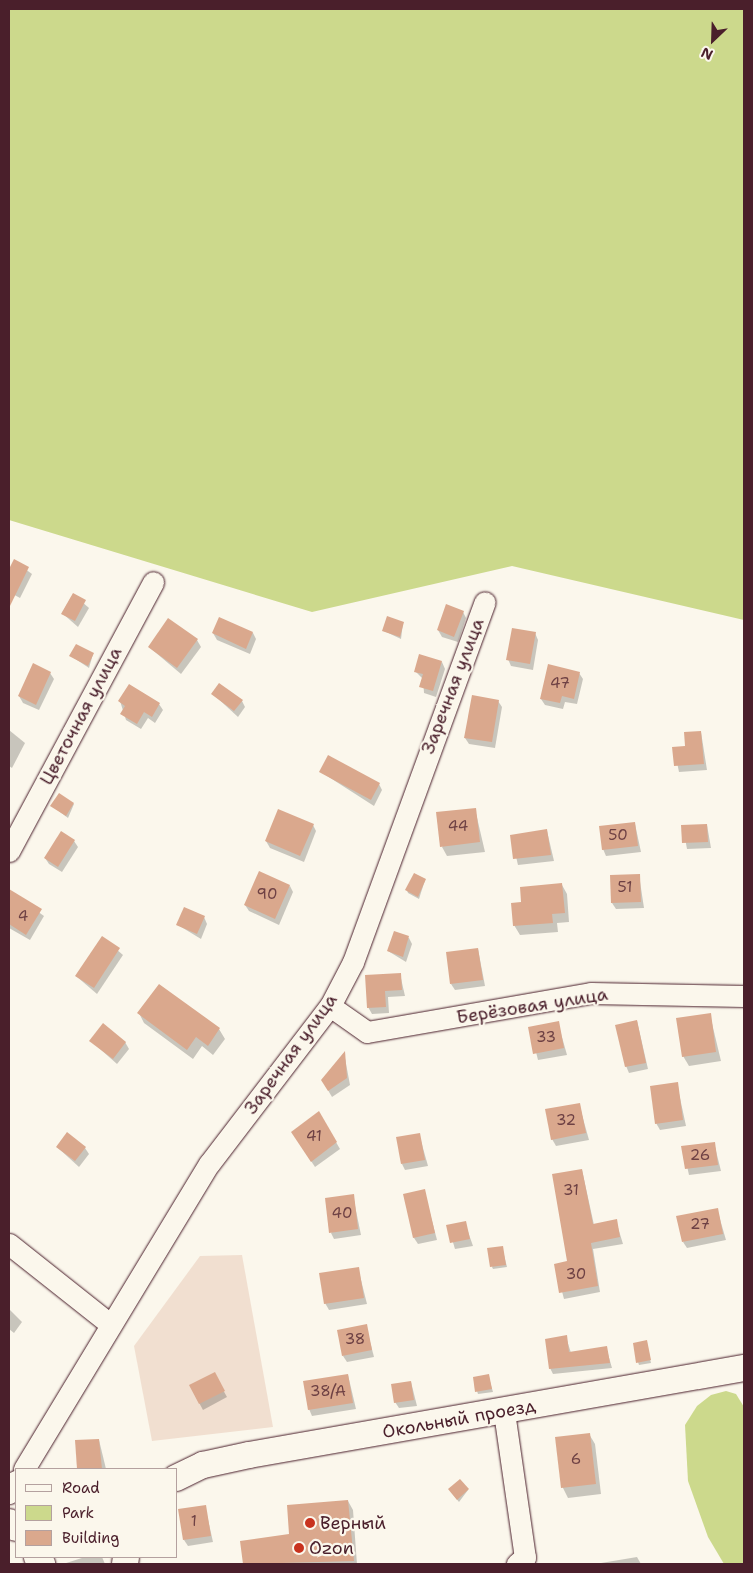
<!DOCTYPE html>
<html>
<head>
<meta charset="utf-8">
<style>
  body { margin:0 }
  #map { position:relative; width:753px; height:1573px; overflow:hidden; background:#fbf7ec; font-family:"Shantell Sans",sans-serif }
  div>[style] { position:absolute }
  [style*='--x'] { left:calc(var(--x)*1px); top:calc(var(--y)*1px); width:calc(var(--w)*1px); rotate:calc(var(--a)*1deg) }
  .built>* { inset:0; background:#f1dfd0 }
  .green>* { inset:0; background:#ccd98c }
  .shadow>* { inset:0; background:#0003 }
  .building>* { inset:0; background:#daa88d }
  .roads { filter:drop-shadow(0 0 1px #4a1f2b) drop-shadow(0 0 1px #4a1f2b) }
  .minor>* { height:21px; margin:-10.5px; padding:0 10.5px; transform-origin:10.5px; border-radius:10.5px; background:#fbf7ec }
  .tertiary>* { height:26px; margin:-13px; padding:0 13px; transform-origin:13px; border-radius:13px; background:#fbf7ec }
  .dots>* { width:14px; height:14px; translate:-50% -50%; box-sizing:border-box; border:2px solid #fbf7ec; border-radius:50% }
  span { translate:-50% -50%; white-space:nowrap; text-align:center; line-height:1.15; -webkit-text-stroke:4.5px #fbf7ec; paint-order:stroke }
  .number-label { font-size:15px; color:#6e4144 }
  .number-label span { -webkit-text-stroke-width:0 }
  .street-label { font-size:18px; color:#4a1f2b }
  .poi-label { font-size:18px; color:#4a1f2b }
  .left { translate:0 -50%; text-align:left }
  .frame { position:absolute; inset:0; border:10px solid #4a1f2b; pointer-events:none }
  .legend { position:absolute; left:15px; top:1468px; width:162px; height:90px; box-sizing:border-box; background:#fbf7ec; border:1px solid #b4a19f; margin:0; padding:6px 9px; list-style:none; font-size:15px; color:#4a1f2b }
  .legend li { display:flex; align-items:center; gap:10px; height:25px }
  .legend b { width:25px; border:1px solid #b4a19f }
  .north { position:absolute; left:688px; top:15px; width:50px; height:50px; -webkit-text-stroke:4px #fbf7ec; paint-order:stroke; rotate:204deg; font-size:14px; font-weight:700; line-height:20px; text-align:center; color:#4a1f2b }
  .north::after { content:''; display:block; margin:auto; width:18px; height:22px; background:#4a1f2b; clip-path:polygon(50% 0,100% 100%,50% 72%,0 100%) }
</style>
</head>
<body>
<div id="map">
  <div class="built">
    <i style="clip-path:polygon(242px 1255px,273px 1427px,152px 1441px,134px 1346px,200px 1256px)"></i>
  </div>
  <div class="green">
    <i style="clip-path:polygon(9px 9px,744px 9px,744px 620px,512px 566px,312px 612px,9px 520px)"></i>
    <i style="clip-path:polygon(726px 1391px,736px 1394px,744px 1407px,744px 1564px,724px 1564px,708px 1537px,688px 1481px,685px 1425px,697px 1406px,711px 1395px)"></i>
  </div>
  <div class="shadow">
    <i style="clip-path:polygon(14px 561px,32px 574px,20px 598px,9px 592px,9px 572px)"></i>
    <i style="clip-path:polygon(73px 594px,89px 608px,78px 627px,62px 613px)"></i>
    <i style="clip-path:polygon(463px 612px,466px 618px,458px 642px,442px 637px,438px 630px)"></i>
    <i style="clip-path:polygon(403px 623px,401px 639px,384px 631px)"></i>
    <i style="clip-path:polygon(213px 633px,253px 633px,256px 639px,250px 654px,217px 640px)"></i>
    <i style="clip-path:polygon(535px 633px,538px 640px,533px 670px,511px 666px,508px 659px)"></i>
    <i style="clip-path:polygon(197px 640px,201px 647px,181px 674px,149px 647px)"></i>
    <i style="clip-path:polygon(93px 654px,89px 668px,71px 656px)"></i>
    <i style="clip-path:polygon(442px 662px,445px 669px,436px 697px,424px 693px,423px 679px,415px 671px)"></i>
    <i style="clip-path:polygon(50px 673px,54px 679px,39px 710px,23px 703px,19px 696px)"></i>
    <i style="clip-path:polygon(579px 673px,583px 679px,577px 704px,565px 702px,563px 709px,545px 705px,541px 699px)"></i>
    <i style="clip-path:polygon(213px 694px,242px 701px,245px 707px,238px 717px)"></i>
    <i style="clip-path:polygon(120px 701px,159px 704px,163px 710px,155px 723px,148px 718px,141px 729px,126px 720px)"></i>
    <i style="clip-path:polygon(498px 701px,502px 707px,495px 748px,469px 744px,465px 738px)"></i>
    <i style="clip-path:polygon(9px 730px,25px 743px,12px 768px,9px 766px)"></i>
    <i style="clip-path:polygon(701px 732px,707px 770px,679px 772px,674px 748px,686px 747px)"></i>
    <i style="clip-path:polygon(321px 772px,379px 784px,382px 790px,374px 806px)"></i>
    <i style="clip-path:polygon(74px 804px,68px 818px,52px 806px)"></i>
    <i style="clip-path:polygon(475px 809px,485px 852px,447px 856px,442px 847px)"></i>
    <i style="clip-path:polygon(635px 824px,641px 852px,606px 856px,603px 849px)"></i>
    <i style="clip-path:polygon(313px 825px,316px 831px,304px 862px,270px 848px,266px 841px)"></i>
    <i style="clip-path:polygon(707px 825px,711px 848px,687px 849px,683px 827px)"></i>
    <i style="clip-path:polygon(547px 831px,554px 861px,518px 865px,511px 836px)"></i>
    <i style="clip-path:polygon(74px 841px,78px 847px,62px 872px,49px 864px,45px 858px)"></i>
    <i style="clip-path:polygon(639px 875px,644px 908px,616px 909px,612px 903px)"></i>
    <i style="clip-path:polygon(425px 880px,419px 899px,408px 893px,407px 890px)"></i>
    <i style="clip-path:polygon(562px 885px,567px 894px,569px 922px,557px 923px,558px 932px,520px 935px,514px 925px,523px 904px)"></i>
    <i style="clip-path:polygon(290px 886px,293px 892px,279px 925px,249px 911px,245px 905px)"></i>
    <i style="clip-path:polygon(9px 891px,44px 916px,30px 940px,9px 928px)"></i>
    <i style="clip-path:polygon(204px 917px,207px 924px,201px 939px,178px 925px)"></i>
    <i style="clip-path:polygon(394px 933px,409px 938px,412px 944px,406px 962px,388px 951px)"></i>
    <i style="clip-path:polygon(102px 937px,123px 955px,97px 994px,76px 976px)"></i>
    <i style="clip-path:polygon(478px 949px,485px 986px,455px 990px,451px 984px)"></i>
    <i style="clip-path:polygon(400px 974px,405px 996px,388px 997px,389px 1013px,372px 1014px,368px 1007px)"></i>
    <i style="clip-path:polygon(159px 985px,219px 1029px,225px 1039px,213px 1055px,202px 1046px,193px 1059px,144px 1023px,139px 1013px)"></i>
    <i style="clip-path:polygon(710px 1015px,721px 1061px,689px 1066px,683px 1056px)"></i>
    <i style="clip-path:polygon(637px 1021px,648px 1069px,629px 1073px,626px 1066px)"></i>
    <i style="clip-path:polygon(558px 1023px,567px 1055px,538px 1060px,530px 1028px)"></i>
    <i style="clip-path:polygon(91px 1041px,125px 1042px,129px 1049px,117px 1064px)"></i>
    <i style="clip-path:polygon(344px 1053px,350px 1085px,332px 1097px,322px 1080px)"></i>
    <i style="clip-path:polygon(677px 1084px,686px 1126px,660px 1130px,656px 1123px)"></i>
    <i style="clip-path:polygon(579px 1104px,589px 1140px,556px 1146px,552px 1139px)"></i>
    <i style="clip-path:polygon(319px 1113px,340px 1149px,315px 1167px,296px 1138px)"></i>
    <i style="clip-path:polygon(419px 1134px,428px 1166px,405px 1170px,402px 1164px)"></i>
    <i style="clip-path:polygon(714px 1143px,721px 1171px,689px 1175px,683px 1148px)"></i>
    <i style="clip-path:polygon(57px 1147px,85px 1148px,89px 1154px,79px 1167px)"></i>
    <i style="clip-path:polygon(582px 1170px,594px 1225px,616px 1221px,623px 1244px,593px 1249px,600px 1292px,564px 1299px,555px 1265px,568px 1262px)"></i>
    <i style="clip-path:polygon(424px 1190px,437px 1240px,418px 1244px,414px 1238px)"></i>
    <i style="clip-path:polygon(353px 1196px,361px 1235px,334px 1239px,331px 1233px)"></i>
    <i style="clip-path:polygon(717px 1209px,726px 1240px,687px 1248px,683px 1242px)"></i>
    <i style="clip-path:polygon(465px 1223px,473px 1246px,455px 1249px,448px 1226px)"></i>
    <i style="clip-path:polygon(502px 1247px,507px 1267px,493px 1269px,492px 1267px)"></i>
    <i style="clip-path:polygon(358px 1268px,367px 1304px,329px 1310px,325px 1303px)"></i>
    <i style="clip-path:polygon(9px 1309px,22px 1322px,14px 1333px,9px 1329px)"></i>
    <i style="clip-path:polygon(366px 1326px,374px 1357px,347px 1362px,343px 1356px)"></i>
    <i style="clip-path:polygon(566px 1337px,571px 1353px,606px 1347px,612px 1368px,553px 1374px,550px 1368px)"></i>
    <i style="clip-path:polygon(646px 1342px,651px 1363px,639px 1365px,638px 1362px)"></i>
    <i style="clip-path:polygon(214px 1374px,227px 1397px,203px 1410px,190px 1386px)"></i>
    <i style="clip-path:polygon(348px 1375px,356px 1409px,312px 1416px,309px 1409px)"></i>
    <i style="clip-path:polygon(488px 1375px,493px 1392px,478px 1394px,477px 1391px)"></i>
    <i style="clip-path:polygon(411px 1382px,417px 1406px,399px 1408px,395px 1402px)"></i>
    <i style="clip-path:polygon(589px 1434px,595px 1444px,601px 1494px,568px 1498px,563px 1488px,556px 1438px)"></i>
    <i style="clip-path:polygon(99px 1440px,106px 1469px,79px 1469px,76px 1442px)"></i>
    <i style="clip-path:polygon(468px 1490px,459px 1502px,451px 1492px)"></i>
    <i style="clip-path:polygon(348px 1501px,353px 1510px,357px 1564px,244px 1564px,241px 1542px,291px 1535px)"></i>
    <i style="clip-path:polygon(205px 1506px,213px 1542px,188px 1546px,184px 1540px)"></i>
    <i style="clip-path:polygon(85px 1557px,102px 1557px,105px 1564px,63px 1564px)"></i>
    <i style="clip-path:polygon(637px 1557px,641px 1564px,601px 1564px,601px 1563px)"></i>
  </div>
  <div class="building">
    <i style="clip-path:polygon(14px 559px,29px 567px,9px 608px,9px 569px)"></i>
    <i style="clip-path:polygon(73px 593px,86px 600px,75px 621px,61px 614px)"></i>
    <i style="clip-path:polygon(446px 604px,464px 611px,454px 637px,437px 630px)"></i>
    <i style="clip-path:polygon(387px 616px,404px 622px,400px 637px,382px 631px)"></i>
    <i style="clip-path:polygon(219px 617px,253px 632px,246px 649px,212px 633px)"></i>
    <i style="clip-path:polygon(168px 618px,198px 639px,177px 668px,148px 647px)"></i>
    <i style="clip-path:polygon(512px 628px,536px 632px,530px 664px,506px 660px)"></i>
    <i style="clip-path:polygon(76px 644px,94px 653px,88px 666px,69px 656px)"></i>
    <i style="clip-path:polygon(419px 654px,442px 661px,433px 691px,419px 687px,423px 674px,414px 672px)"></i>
    <i style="clip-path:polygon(33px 663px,51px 672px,36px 705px,18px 696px)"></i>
    <i style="clip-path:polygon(548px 664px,580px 672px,574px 699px,562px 696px,560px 703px,540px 699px)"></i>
    <i style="clip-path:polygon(219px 683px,243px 700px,234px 711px,211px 694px)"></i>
    <i style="clip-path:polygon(129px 684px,160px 703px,152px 717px,144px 712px,137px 724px,120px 714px,125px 706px,118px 701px)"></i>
    <i style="clip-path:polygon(472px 695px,499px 700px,492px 742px,464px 738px)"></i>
    <i style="clip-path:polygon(701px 731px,704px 764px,674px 766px,672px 747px,685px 746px,684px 732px)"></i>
    <i style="clip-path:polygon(328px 755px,380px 783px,371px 800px,319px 772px)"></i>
    <i style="clip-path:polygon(59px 793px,74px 803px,66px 816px,50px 806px)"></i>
    <i style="clip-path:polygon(476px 808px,480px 842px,440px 847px,436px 812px)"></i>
    <i style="clip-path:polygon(278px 809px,314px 824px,300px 856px,265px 841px)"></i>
    <i style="clip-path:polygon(635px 822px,638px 846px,602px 850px,599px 826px)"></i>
    <i style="clip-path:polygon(707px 824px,708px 842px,682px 843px,681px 825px)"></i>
    <i style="clip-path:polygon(547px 829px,551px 855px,513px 859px,510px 835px)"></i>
    <i style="clip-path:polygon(61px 831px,75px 840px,58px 867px,44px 858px)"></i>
    <i style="clip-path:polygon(259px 871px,290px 885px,275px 919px,244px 905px)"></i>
    <i style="clip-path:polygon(414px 873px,426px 879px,418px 897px,405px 890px)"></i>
    <i style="clip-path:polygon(640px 874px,641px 902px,611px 903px,610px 875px)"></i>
    <i style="clip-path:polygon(562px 883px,565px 913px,552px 914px,553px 923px,513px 926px,511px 903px,521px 902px,520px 887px)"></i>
    <i style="clip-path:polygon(9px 889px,42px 909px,26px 935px,9px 924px)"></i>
    <i style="clip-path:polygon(184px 907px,205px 916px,197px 934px,176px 925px)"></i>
    <i style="clip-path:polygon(394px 931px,409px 936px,403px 957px,387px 951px)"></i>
    <i style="clip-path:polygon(102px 936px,120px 948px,94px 988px,75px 976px)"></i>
    <i style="clip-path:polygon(478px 948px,483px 980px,450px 984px,446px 952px)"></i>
    <i style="clip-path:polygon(401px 973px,402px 990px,385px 991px,386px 1007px,367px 1008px,365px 975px)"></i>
    <i style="clip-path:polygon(159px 984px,220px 1028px,208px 1046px,196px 1037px,187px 1050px,137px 1013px)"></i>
    <i style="clip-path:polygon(711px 1013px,716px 1052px,682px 1057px,676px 1018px)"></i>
    <i style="clip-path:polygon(637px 1020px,646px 1063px,625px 1067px,615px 1025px)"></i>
    <i style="clip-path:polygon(559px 1021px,564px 1048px,533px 1054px,528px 1027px)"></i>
    <i style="clip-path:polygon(103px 1023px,126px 1042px,113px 1059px,89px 1041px)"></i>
    <i style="clip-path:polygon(345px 1051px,347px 1078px,328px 1091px,321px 1080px)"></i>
    <i style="clip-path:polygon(678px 1082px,683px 1120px,655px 1124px,650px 1086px)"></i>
    <i style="clip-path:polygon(580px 1103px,586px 1133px,551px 1140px,545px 1109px)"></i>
    <i style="clip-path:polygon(319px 1111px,337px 1142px,311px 1162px,291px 1132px)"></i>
    <i style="clip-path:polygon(67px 1132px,86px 1147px,75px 1161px,56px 1147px)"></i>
    <i style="clip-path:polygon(420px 1133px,425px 1160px,401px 1164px,396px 1137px)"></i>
    <i style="clip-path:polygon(715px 1142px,718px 1165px,685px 1169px,681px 1146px)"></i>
    <i style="clip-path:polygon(582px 1169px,593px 1224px,617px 1219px,620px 1237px,591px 1243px,598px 1286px,559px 1293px,554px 1264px,567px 1261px,552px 1174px)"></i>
    <i style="clip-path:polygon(425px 1189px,435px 1233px,413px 1238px,403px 1194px)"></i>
    <i style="clip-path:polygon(354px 1194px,358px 1229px,329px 1233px,325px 1198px)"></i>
    <i style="clip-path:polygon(718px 1208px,723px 1234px,682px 1242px,676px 1216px)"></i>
    <i style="clip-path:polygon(466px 1221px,470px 1239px,450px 1243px,446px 1225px)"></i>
    <i style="clip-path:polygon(503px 1246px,506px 1265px,490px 1267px,487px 1248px)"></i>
    <i style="clip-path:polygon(359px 1267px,364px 1298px,324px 1304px,319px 1273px)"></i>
    <i style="clip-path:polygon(367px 1324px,372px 1350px,342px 1356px,337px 1330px)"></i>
    <i style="clip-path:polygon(567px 1335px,569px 1352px,607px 1346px,610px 1363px,549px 1369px,545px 1339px)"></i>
    <i style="clip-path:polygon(647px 1340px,651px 1360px,636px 1363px,633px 1343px)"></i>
    <i style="clip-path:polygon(215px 1372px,225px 1391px,199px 1404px,189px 1385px)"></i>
    <i style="clip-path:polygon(348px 1374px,353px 1403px,308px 1410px,303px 1381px)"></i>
    <i style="clip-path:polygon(489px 1374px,492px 1389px,475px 1392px,473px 1377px)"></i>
    <i style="clip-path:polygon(411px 1381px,414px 1400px,394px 1403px,391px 1384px)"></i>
    <i style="clip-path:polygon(590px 1433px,596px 1484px,561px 1488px,555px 1437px)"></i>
    <i style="clip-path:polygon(99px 1439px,102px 1469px,77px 1469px,75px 1440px)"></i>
    <i style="clip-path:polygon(460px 1479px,469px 1489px,457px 1500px,448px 1489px)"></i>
    <i style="clip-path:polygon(348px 1500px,354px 1561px,243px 1564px,240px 1541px,289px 1534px,287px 1505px)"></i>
    <i style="clip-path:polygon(206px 1505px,211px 1536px,183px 1540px,178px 1509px)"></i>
  </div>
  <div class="roads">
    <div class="minor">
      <i style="--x:9;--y:851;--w:305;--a:-61.8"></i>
      <i style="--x:330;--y:1006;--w:45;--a:35.1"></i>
      <i style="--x:367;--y:1032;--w:227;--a:-9.9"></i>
      <i style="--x:591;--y:993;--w:153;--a:1.1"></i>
      <i style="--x:9;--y:1244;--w:129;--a:38.4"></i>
      <i style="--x:504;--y:1412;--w:147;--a:81.8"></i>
      <i style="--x:525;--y:1557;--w:11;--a:139"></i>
      <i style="--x:24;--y:1469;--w:357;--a:-58.8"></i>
      <i style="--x:209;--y:1164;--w:199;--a:-52.6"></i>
      <i style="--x:330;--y:1006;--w:50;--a:-62.4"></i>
      <i style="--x:353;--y:962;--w:383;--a:-69.9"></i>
      <i style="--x:9;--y:1493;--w:14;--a:-60"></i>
    </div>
    <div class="tertiary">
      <i style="--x:176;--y:1478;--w:30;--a:-26"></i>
      <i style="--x:203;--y:1465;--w:47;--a:-12.3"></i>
      <i style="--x:249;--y:1455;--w:503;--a:-9.97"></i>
      <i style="--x:9;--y:1522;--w:9;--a:41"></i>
      <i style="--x:37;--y:1557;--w:9;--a:54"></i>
      <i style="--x:125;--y:1564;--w:7;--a:-82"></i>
    </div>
  </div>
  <div class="dots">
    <i style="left:310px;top:1523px;background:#c8321e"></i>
    <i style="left:299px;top:1548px;background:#c8321e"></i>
  </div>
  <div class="number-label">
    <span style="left:560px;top:684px">47</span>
    <span style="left:458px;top:827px">44</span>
    <span style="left:618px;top:836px">50</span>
    <span style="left:625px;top:888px">51</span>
    <span style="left:267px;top:895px">90</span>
    <span style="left:23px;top:917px">4</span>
    <span style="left:546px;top:1038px">33</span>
    <span style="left:566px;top:1121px">32</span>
    <span style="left:314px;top:1137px">41</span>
    <span style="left:700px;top:1156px">26</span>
    <span style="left:571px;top:1191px">31</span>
    <span style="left:342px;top:1214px">40</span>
    <span style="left:700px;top:1225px">27</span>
    <span style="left:576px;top:1275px">30</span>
    <span style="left:355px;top:1340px">38</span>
    <span style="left:328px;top:1392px">38/А</span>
    <span style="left:576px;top:1460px">6</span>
    <span style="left:194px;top:1522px">1</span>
  </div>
  <div class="street-label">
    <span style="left:453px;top:686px;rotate:-69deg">Заречная улица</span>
    <span style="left:81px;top:716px;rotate:-62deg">Цветочная улица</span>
    <span style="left:532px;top:1006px;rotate:-9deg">Берёзовая улица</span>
    <span style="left:291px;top:1054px;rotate:-54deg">Заречная улица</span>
    <span style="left:459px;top:1419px;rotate:-10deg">Окольный проезд</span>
  </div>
  <div class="poi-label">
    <span class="left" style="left:320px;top:1523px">Верный</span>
    <span class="left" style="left:309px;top:1548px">Ozon</span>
  </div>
  <div class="frame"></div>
  <ul class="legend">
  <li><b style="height:6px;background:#fbf7ec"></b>Road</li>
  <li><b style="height:14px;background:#ccd98c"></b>Park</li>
  <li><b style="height:14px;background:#daa88d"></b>Building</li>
  </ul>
  <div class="north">N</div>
</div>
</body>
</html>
